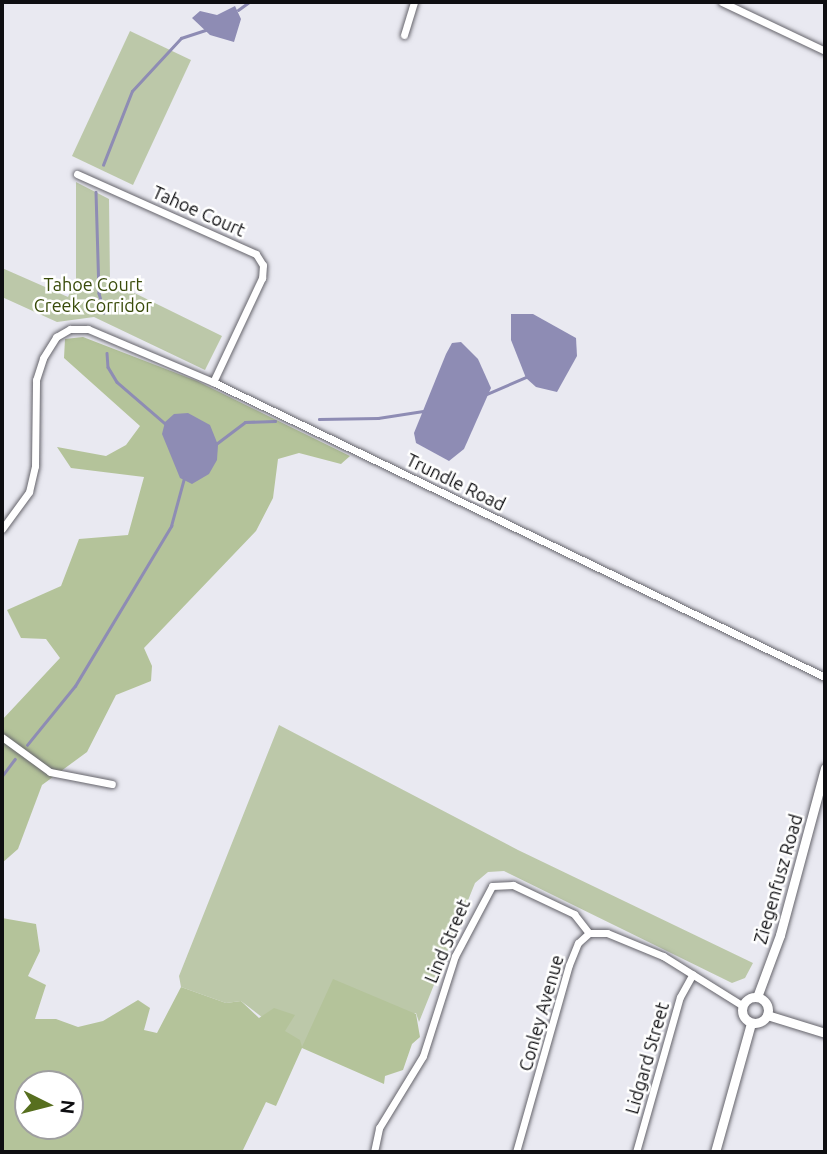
<!DOCTYPE html>
<html>
<head>
<meta charset="utf-8">
<style>
  body { margin:0 }
  #map { position:relative; width:827px; height:1154px; overflow:hidden; background:#e9e9f1; font-family:Ubuntu,sans-serif }
  div>[style] { position:absolute }
  [style*='--x'] { left:calc(var(--x)*1px); top:calc(var(--y)*1px); width:calc(var(--w)*1px); rotate:calc(var(--a)*1deg) }
  .green>* { inset:0; background:#bcc8a9 }
  .forest>* { inset:0; background:#b4c39a }
  .water>* { inset:0; background:#8e8cb4 }
  .stream>* { height:2.5px; margin:-1.25px; padding:0 1.25px; transform-origin:1.25px; border-radius:1.25px; background:#8e8cb4 }
  .roads { filter:drop-shadow(0 0 2px #65646b) drop-shadow(0 0 2px #65646b) }
  .minor>* { height:7px; margin:-3.5px; padding:0 3.5px; transform-origin:3.5px; border-radius:3.5px; background:#fff }
  .tertiary>* { height:9px; margin:-4.5px; padding:0 4.5px; transform-origin:4.5px; border-radius:4.5px; background:#fff }
  .tertiary>.ring { margin:-4.5px; padding:0; box-sizing:content-box; background:none; border:9px solid #fff; border-radius:50% }
  span { translate:-50% -50%; white-space:nowrap; text-align:center; line-height:1.15; -webkit-text-stroke:5px #fff; paint-order:stroke }
  .street-label { font-size:18px; color:#0e0e11 }
  .park-label { font-size:18px; color:#394b0a }
  .frame { position:absolute; inset:0; border:4px solid #0e0e11; pointer-events:none }
  .north { position:absolute; left:14px; top:1070px; width:70px; height:70px; box-sizing:border-box; background:#fff; border:2px solid #9f9fa0; border-radius:50%; rotate:96deg; font-size:19px; font-weight:700; line-height:28px; text-align:center; color:#0e0e11 }
  .north::after { content:''; display:block; margin:auto; width:24px; height:32px; background:#576f1f; clip-path:polygon(50% 0,100% 100%,50% 72%,0 100%) }
</style>
</head>
<body>
<div id="map">
  <div class="green">
    <i style="clip-path:polygon(130px 31px,191px 60px,133px 185px,72px 156px)"></i>
    <i style="clip-path:polygon(76px 182px,109px 199px,110px 281px,222px 336px,205px 370px,94px 317px,57px 322px,2px 297px,2px 268px,68px 297px,76px 279px)"></i>
    <i style="clip-path:polygon(279px 725px,518px 850px,753px 963px,745px 978px,732px 983px,504px 871px,488px 872px,475px 883px,419px 1022px,416px 1013px,302px 1048px,241px 1001px,226px 1003px,181px 987px,179px 976px)"></i>
  </div>
  <div class="forest">
    <i style="clip-path:polygon(83px 337px,197px 381px,350px 456px,341px 464px,299px 453px,278px 459px,273px 498px,256px 531px,144px 648px,152px 666px,151px 681px,116px 695px,87px 752px,42px 785px,18px 849px,2px 863px,2px 720px,60px 658px,46px 639px,21px 638px,7px 610px,61px 586px,79px 539px,128px 535px,144px 477px,71px 468px,57px 447px,106px 456px,126px 445px,140px 426px,64px 358px,65px 339px)"></i>
    <i style="clip-path:polygon(evenodd,2px 918px,36px 924px,40px 951px,28px 976px,46px 985px,35px 1019px,56px 1019px,78px 1027px,103px 1021px,138px 1000px,150px 1008px,144px 1030px,157px 1033px,181px 987px,226px 1003px,241px 1001px,259px 1018px,274px 1008px,295px 1015px,285px 1031px,300px 1040px,302px 1047px,333px 979px,416px 1014px,420px 1037px,412px 1044px,403px 1070px,385px 1076px,384px 1084px,302px 1048px,276px 1106px,266px 1102px,242px 1152px,2px 1152px,2px 918px,28px 1084px,70px 1084px,70px 1126px,28px 1126px,28px 1084px)"></i>
  </div>
  <div class="water">
    <i style="clip-path:polygon(235px 6px,241px 19px,234px 42px,210px 35px,192px 18px,200px 11px,217px 15px)"></i>
    <i style="clip-path:polygon(511px 314px,533px 314px,576px 338px,577px 356px,557px 392px,536px 387px,526px 378px,511px 340px)"></i>
    <i style="clip-path:polygon(461px 342px,478px 359px,491px 388px,464px 449px,449px 461px,416px 443px,414px 433px,446px 354px,452px 343px)"></i>
    <i style="clip-path:polygon(188px 413px,210px 425px,218px 445px,217px 460px,209px 474px,192px 484px,180px 478px,162px 434px,165px 422px,174px 414px)"></i>
  </div>
  <div class="stream">
    <i style="--x:238;--y:10;--w:14;--a:-36"></i>
    <i style="--x:103;--y:165;--w:79;--a:-68.6"></i>
    <i style="--x:132;--y:91;--w:72;--a:-47.2"></i>
    <i style="--x:181;--y:38;--w:26;--a:-18"></i>
    <i style="--x:96;--y:192;--w:101;--a:88.3"></i>
    <i style="--x:99;--y:293;--w:20;--a:75"></i>
    <i style="--x:107;--y:353;--w:14;--a:86"></i>
    <i style="--x:108;--y:367;--w:17;--a:59"></i>
    <i style="--x:117;--y:382;--w:66;--a:40.7"></i>
    <i style="--x:487;--y:394;--w:43;--a:-23.6"></i>
    <i style="--x:319;--y:419;--w:59;--a:-1"></i>
    <i style="--x:378;--y:418;--w:47;--a:-8.7"></i>
    <i style="--x:216;--y:444;--w:36;--a:-37"></i>
    <i style="--x:245;--y:422;--w:30;--a:-2"></i>
    <i style="--x:27;--y:745;--w:76;--a:-50.9"></i>
    <i style="--x:75;--y:686;--w:187;--a:-59"></i>
    <i style="--x:171;--y:526;--w:50;--a:-74.8"></i>
    <i style="--x:2;--y:776;--w:21;--a:-53"></i>
  </div>
  <div class="roads">
    <div class="minor">
      <i style="--x:722;--y:2;--w:114;--a:25.4"></i>
      <i style="--x:404;--y:35;--w:34;--a:-73"></i>
      <i style="--x:77;--y:174;--w:196;--a:24.1"></i>
      <i style="--x:256;--y:254;--w:13;--a:58"></i>
      <i style="--x:263;--y:265;--w:13;--a:94"></i>
      <i style="--x:262;--y:278;--w:115;--a:115.2"></i>
      <i style="--x:2;--y:529;--w:46;--a:-53.9"></i>
      <i style="--x:29;--y:492;--w:27;--a:-77"></i>
      <i style="--x:35;--y:466;--w:86;--a:-89.3"></i>
      <i style="--x:36;--y:380;--w:23;--a:-72"></i>
      <i style="--x:43;--y:358;--w:25;--a:-58"></i>
      <i style="--x:56;--y:337;--w:16;--a:-30"></i>
      <i style="--x:70;--y:329;--w:18;--a:0"></i>
      <i style="--x:88;--y:329;--w:136;--a:23"></i>
      <i style="--x:213;--y:382;--w:679;--a:25.74"></i>
      <i style="--x:2;--y:737;--w:59;--a:36.1"></i>
      <i style="--x:50;--y:772;--w:63;--a:11"></i>
      <i style="--x:374;--y:1152;--w:25;--a:-78"></i>
      <i style="--x:379;--y:1128;--w:84;--a:-58.6"></i>
      <i style="--x:423;--y:1056;--w:105;--a:-72.3"></i>
      <i style="--x:455;--y:956;--w:79;--a:-62.1"></i>
      <i style="--x:492;--y:886;--w:21;--a:-3"></i>
      <i style="--x:513;--y:885;--w:68;--a:25.4"></i>
      <i style="--x:574;--y:914;--w:24;--a:52"></i>
      <i style="--x:516;--y:1152;--w:194;--a:-74.2"></i>
      <i style="--x:569;--y:965;--w:24;--a:-68"></i>
      <i style="--x:578;--y:943;--w:15;--a:-42"></i>
      <i style="--x:589;--y:933;--w:18;--a:0"></i>
      <i style="--x:607;--y:933;--w:61;--a:22.3"></i>
      <i style="--x:663;--y:956;--w:94;--a:32"></i>
      <i style="--x:636;--y:1152;--w:161;--a:-74.2"></i>
      <i style="--x:680;--y:997;--w:26;--a:-61"></i>
    </div>
    <div class="tertiary">
      <i style="--x:757;--y:997;--w:66;--a:-69.6"></i>
      <i style="--x:780;--y:935;--w:173;--a:-74.9"></i>
      <i class="ring" style="left:742px;top:997px;width:17px;height:17px"></i>
      <i style="--x:767;--y:1015;--w:61;--a:17.2"></i>
      <i style="--x:715;--y:1152;--w:134;--a:-74.4"></i>
    </div>
  </div>
  <div class="street-label">
    <span style="left:199px;top:211px;rotate:24deg">Tahoe Court</span>
    <span style="left:456px;top:482px;rotate:26deg">Trundle Road</span>
    <span style="left:778px;top:879px;rotate:-74deg">Ziegenfusz Road</span>
    <span style="left:447px;top:941px;rotate:-67deg">Lind Street</span>
    <span style="left:541px;top:1013px;rotate:-74deg">Conley Avenue</span>
    <span style="left:647px;top:1058px;rotate:-74deg">Lidgard Street</span>
  </div>
  <div class="park-label">
    <span style="left:93px;top:295px">Tahoe Court<br>Creek Corridor</span>
  </div>
  <div class="frame"></div>
  <div class="north">N</div>
</div>
</body>
</html>
